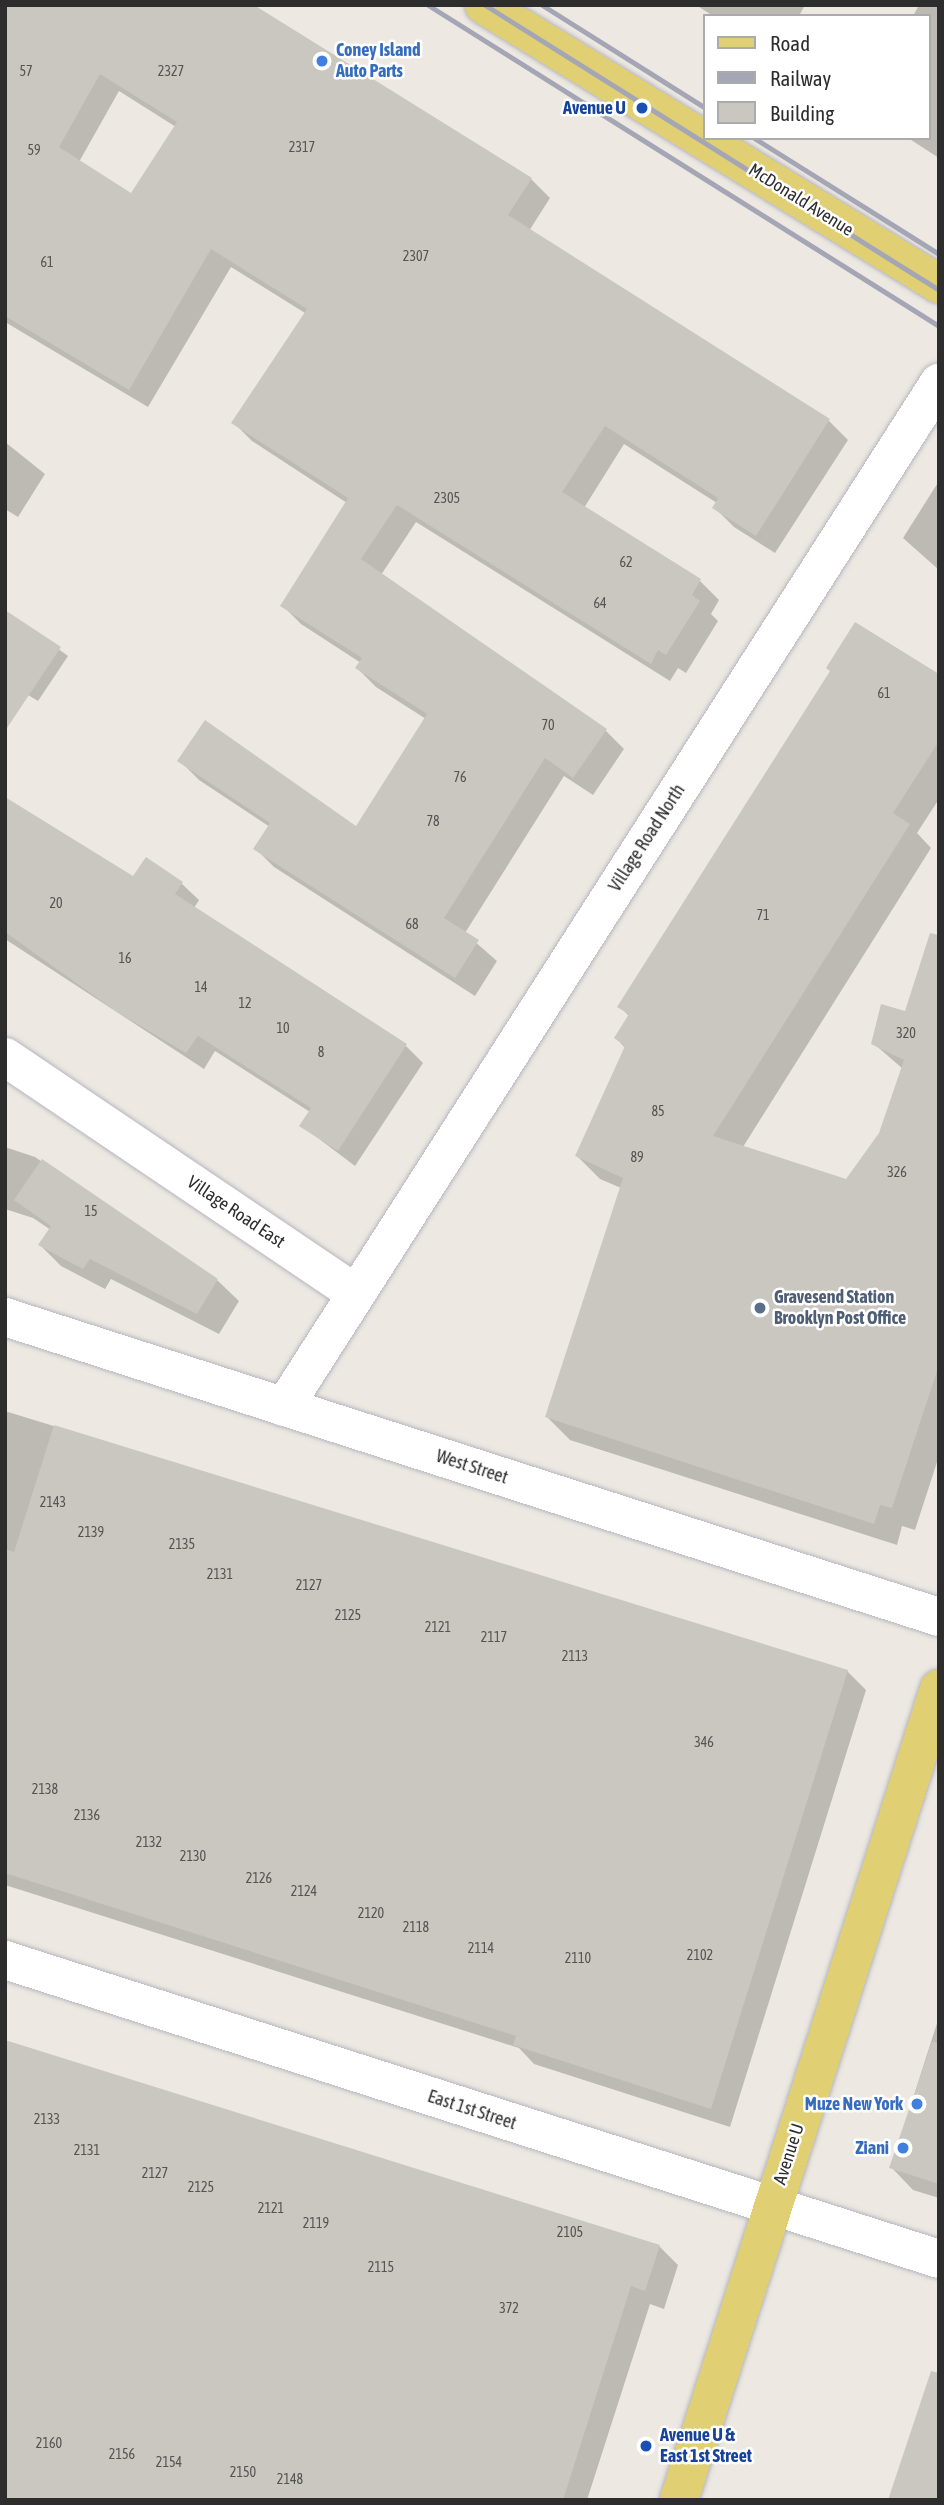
<!DOCTYPE html>
<html>
<head>
<meta charset="utf-8">
<style>
  body { margin:0 }
  #map { position:relative; width:944px; height:2505px; overflow:hidden; background:#ede9e2; font-family:"Asap Condensed",sans-serif }
  div>[style] { position:absolute }
  [style*='--x'] { left:calc(var(--x)*1px); top:calc(var(--y)*1px); width:calc(var(--w)*1px); rotate:calc(var(--a)*1deg) }
  .shadow>* { inset:0; background:#0003 }
  .building>* { inset:0; background:#c9c7c0 }
  .roads { filter:drop-shadow(0 0 2px #b5b6bf) drop-shadow(0 0 2px #b5b6bf) }
  .minor>* { height:38px; margin:-19px; padding:0 19px; transform-origin:19px; border-radius:19px; background:#fff }
  .major>* { height:38px; margin:-19px; padding:0 19px; transform-origin:19px; border-radius:19px; background:#e0d073 }
  .rail>* { height:5px; margin:-2.5px; padding:0 2.5px; transform-origin:2.5px; border-radius:2.5px; background:#a5a6b5 }
  .dots>* { width:19px; height:19px; translate:-50% -50%; box-sizing:border-box; border:4px solid #fff; border-radius:50% }
  span { translate:-50% -50%; white-space:nowrap; text-align:center; line-height:1.15; -webkit-text-stroke:5px #fff; paint-order:stroke }
  .number-label { font-size:14px; color:#545452 }
  .number-label span { -webkit-text-stroke-width:0 }
  .shop-label { font-size:18px; color:#366cbe; font-weight:700 }
  .left { translate:0 -50%; text-align:left }
  .right { translate:-100% -50%; text-align:right }
  .transit-label { font-size:18px; color:#164399; font-weight:700 }
  .street-label { font-size:18px; color:#2d2d2d }
  .service-label { font-size:18px; color:#4e5e75; font-weight:700 }
  .frame { position:absolute; inset:0; border:7px solid #2d2d2d; pointer-events:none }
  .legend { position:absolute; left:703px; top:14px; width:228px; height:126px; box-sizing:border-box; background:#fff; border:2px solid #ababab; margin:0; padding:9px 12px; list-style:none; font-size:21px; color:#2d2d2d }
  .legend li { display:flex; align-items:center; gap:14px; height:35px }
  .legend b { width:35px; border:2px solid #ababab }
</style>
</head>
<body>
<div id="map">
  <div class="shadow">
    <i style="clip-path:polygon(696px 5px,805px 5px,799px 16px,713px 16px)"></i>
    <i style="clip-path:polygon(919px 5px,939px 5px,939px 158px,908px 138px,928px 138px,928px 16px,913px 16px)"></i>
    <i style="clip-path:polygon(evenodd,5px 28px,531px 179px,550px 198px,529px 231px,829px 421px,848px 440px,775px 553px,734px 527px,715px 508px,717px 503px,624px 444px,584px 508px,700px 581px,719px 600px,711px 614px,718px 621px,686px 673px,678px 668px,670px 681px,416px 522px,381px 575px,605px 730px,624px 749px,593px 795px,564px 776px,465px 933px,497px 961px,475px 996px,274px 867px,255px 848px,270px 827px,199px 780px,180px 761px,357px 828px,426px 719px,376px 687px,357px 668px,361px 663px,301px 624px,282px 605px,347px 503px,252px 441px,233px 422px,305px 313px,231px 267px,148px 407px,5px 322px,5px 28px,119px 91px,176px 127px,132px 195px,79px 162px,119px 91px)"></i>
    <i style="clip-path:polygon(5px 442px,45px 474px,18px 517px,5px 509px)"></i>
    <i style="clip-path:polygon(939px 481px,939px 570px,903px 538px)"></i>
    <i style="clip-path:polygon(5px 611px,68px 656px,38px 701px,5px 681px)"></i>
    <i style="clip-path:polygon(939px 676px,939px 799px,917px 833px,931px 848px,743px 1147px,847px 1181px,880px 1134px,903px 1069px,873px 1043px,906px 1014px,939px 962px,939px 1456px,915px 1530px,902px 1526px,897px 1545px,570px 1440px,547px 1417px,621px 1188px,600px 1179px,577px 1156px,626px 1049px,616px 1038px,630px 1017px,619px 1006px)"></i>
    <i style="clip-path:polygon(5px 811px,134px 878px,182px 884px,199px 900px,194px 908px,406px 1046px,423px 1063px,355px 1166px,302px 1126px,310px 1112px,215px 1051px,204px 1069px,5px 939px)"></i>
    <i style="clip-path:polygon(5px 1147px,35px 1157px,217px 1280px,239px 1301px,219px 1334px,111px 1279px,105px 1289px,61px 1266px,40px 1245px,51px 1230px,33px 1218px,5px 1209px)"></i>
    <i style="clip-path:polygon(5px 1411px,847px 1671px,866px 1690px,730px 2127px,534px 2064px,519px 2048px,5px 1885px)"></i>
    <i style="clip-path:polygon(939px 2017px,939px 2198px,913px 2190px,891px 2167px)"></i>
    <i style="clip-path:polygon(659px 2246px,678px 2265px,664px 2309px,650px 2304px,587px 2500px,5px 2500px)"></i>
  </div>
  <div class="building">
    <i style="clip-path:polygon(evenodd,5px 5px,254px 5px,532px 178px,508px 215px,830px 419px,756px 536px,712px 508px,718px 498px,605px 426px,562px 492px,701px 579px,692px 595px,700px 601px,666px 655px,658px 650px,651px 664px,397px 505px,361px 559px,607px 729px,573px 778px,545px 758px,444px 918px,479px 940px,455px 978px,253px 849px,270px 823px,177px 761px,205px 720px,356px 826px,427px 714px,355px 668px,362px 658px,280px 606px,348px 498px,231px 423px,307px 309px,211px 249px,129px 390px,5px 316px,5px 5px,100px 74px,177px 122px,131px 193px,59px 147px,100px 74px)"></i>
    <i style="clip-path:polygon(5px 610px,61px 647px,5px 731px)"></i>
    <i style="clip-path:polygon(855px 622px,939px 674px,939px 741px,893px 813px,910px 824px,713px 1136px,846px 1179px,879px 1133px,904px 1060px,871px 1044px,881px 1004px,905px 1011px,930px 933px,939px 935px,939px 1365px,892px 1508px,880px 1505px,874px 1524px,545px 1417px,623px 1178px,575px 1156px,625px 1046px,614px 1038px,629px 1014px,617px 1007px,830px 671px,826px 668px)"></i>
    <i style="clip-path:polygon(5px 797px,133px 876px,146px 857px,183px 882px,175px 894px,407px 1044px,338px 1151px,299px 1126px,311px 1108px,198px 1036px,186px 1053px,117px 1012px,5px 932px)"></i>
    <i style="clip-path:polygon(42px 1159px,218px 1279px,197px 1314px,90px 1259px,83px 1269px,38px 1245px,51px 1226px,14px 1200px)"></i>
    <i style="clip-path:polygon(54px 1425px,848px 1670px,711px 2109px,513px 2045px,516px 2036px,5px 1873px,5px 1549px,14px 1552px)"></i>
    <i style="clip-path:polygon(5px 2040px,660px 2245px,645px 2291px,631px 2286px,563px 2500px,5px 2500px)"></i>
    <i style="clip-path:polygon(932px 2042px,939px 2043px,939px 2184px,889px 2168px)"></i>
    <i style="clip-path:polygon(931px 2371px,939px 2373px,939px 2500px,888px 2500px)"></i>
  </div>
  <div class="roads">
    <div class="minor">
      <i style="--x:5;--y:1057;--w:422;--a:34"></i>
      <i style="--x:5;--y:1317;--w:981;--a:17.81"></i>
      <i style="--x:284;--y:1407;--w:1216;--a:-57.4"></i>
      <i style="--x:5;--y:1960;--w:981;--a:17.75"></i>
    </div>
    <div class="major">
      <i style="--x:484;--y:5;--w:534;--a:31.52"></i>
      <i style="--x:679;--y:2500;--w:852;--a:-72.22"></i>
    </div>
  </div>
  <div class="rail">
    <i style="--x:428;--y:5;--w:603;--a:32.14"></i>
    <i style="--x:485;--y:5;--w:536;--a:32.12"></i>
    <i style="--x:542;--y:5;--w:191;--a:32.2"></i>
    <i style="--x:754;--y:138;--w:218;--a:32.1"></i>
  </div>
  <div class="dots">
    <i style="left:322px;top:61px;background:#3f7fe0"></i>
    <i style="left:642px;top:108px;background:#1a4fb4"></i>
    <i style="left:760px;top:1308px;background:#5c6f8a"></i>
    <i style="left:917px;top:2104px;background:#3f7fe0"></i>
    <i style="left:903px;top:2148px;background:#3f7fe0"></i>
    <i style="left:646px;top:2446px;background:#1a4fb4"></i>
  </div>
  <div class="number-label">
    <span style="left:26px;top:71px">57</span>
    <span style="left:171px;top:71px">2327</span>
    <span style="left:302px;top:147px">2317</span>
    <span style="left:34px;top:150px">59</span>
    <span style="left:416px;top:256px">2307</span>
    <span style="left:47px;top:262px">61</span>
    <span style="left:447px;top:498px">2305</span>
    <span style="left:626px;top:562px">62</span>
    <span style="left:600px;top:603px">64</span>
    <span style="left:884px;top:693px">61</span>
    <span style="left:548px;top:725px">70</span>
    <span style="left:460px;top:777px">76</span>
    <span style="left:433px;top:821px">78</span>
    <span style="left:56px;top:903px">20</span>
    <span style="left:763px;top:915px">71</span>
    <span style="left:412px;top:924px">68</span>
    <span style="left:125px;top:958px">16</span>
    <span style="left:201px;top:987px">14</span>
    <span style="left:245px;top:1003px">12</span>
    <span style="left:283px;top:1028px">10</span>
    <span style="left:906px;top:1033px">320</span>
    <span style="left:321px;top:1052px">8</span>
    <span style="left:658px;top:1111px">85</span>
    <span style="left:637px;top:1157px">89</span>
    <span style="left:897px;top:1172px">326</span>
    <span style="left:91px;top:1211px">15</span>
    <span style="left:53px;top:1502px">2143</span>
    <span style="left:91px;top:1532px">2139</span>
    <span style="left:182px;top:1544px">2135</span>
    <span style="left:220px;top:1574px">2131</span>
    <span style="left:309px;top:1585px">2127</span>
    <span style="left:348px;top:1615px">2125</span>
    <span style="left:438px;top:1627px">2121</span>
    <span style="left:494px;top:1637px">2117</span>
    <span style="left:575px;top:1656px">2113</span>
    <span style="left:704px;top:1742px">346</span>
    <span style="left:45px;top:1789px">2138</span>
    <span style="left:87px;top:1815px">2136</span>
    <span style="left:149px;top:1842px">2132</span>
    <span style="left:193px;top:1856px">2130</span>
    <span style="left:259px;top:1878px">2126</span>
    <span style="left:304px;top:1891px">2124</span>
    <span style="left:371px;top:1913px">2120</span>
    <span style="left:416px;top:1927px">2118</span>
    <span style="left:481px;top:1948px">2114</span>
    <span style="left:700px;top:1955px">2102</span>
    <span style="left:578px;top:1958px">2110</span>
    <span style="left:47px;top:2119px">2133</span>
    <span style="left:87px;top:2150px">2131</span>
    <span style="left:155px;top:2173px">2127</span>
    <span style="left:201px;top:2187px">2125</span>
    <span style="left:271px;top:2208px">2121</span>
    <span style="left:316px;top:2223px">2119</span>
    <span style="left:570px;top:2232px">2105</span>
    <span style="left:381px;top:2267px">2115</span>
    <span style="left:509px;top:2308px">372</span>
    <span style="left:49px;top:2443px">2160</span>
    <span style="left:122px;top:2454px">2156</span>
    <span style="left:169px;top:2462px">2154</span>
    <span style="left:243px;top:2472px">2150</span>
    <span style="left:290px;top:2479px">2148</span>
  </div>
  <div class="shop-label">
    <span class="left" style="left:336px;top:61px">Coney Island<br>Auto Parts</span>
    <span class="right" style="left:903px;top:2104px">Muze New York</span>
    <span class="right" style="left:889px;top:2148px">Ziani</span>
  </div>
  <div class="transit-label">
    <span class="right" style="left:626px;top:108px">Avenue U</span>
    <span class="left" style="left:660px;top:2446px">Avenue U &amp;<br>East 1st Street</span>
  </div>
  <div class="street-label">
    <span style="left:801px;top:200px;rotate:32deg">McDonald Avenue</span>
    <span style="left:647px;top:838px;rotate:-57deg">Village Road North</span>
    <span style="left:236px;top:1212px;rotate:34deg">Village Road East</span>
    <span style="left:472px;top:1467px;rotate:18deg">West Street</span>
    <span style="left:472px;top:2110px;rotate:18deg">East 1st Street</span>
    <span style="left:789px;top:2154px;rotate:-72deg">Avenue U</span>
  </div>
  <div class="service-label">
    <span class="left" style="left:774px;top:1308px">Gravesend Station<br>Brooklyn Post Office</span>
  </div>
  <div class="frame"></div>
  <ul class="legend">
  <li><b style="height:9px;background:#e0d073"></b>Road</li>
  <li><b style="height:9px;background:#a5a6b5"></b>Railway</li>
  <li><b style="height:19px;background:#c9c7c0"></b>Building</li>
  </ul>
</div>
</body>
</html>
